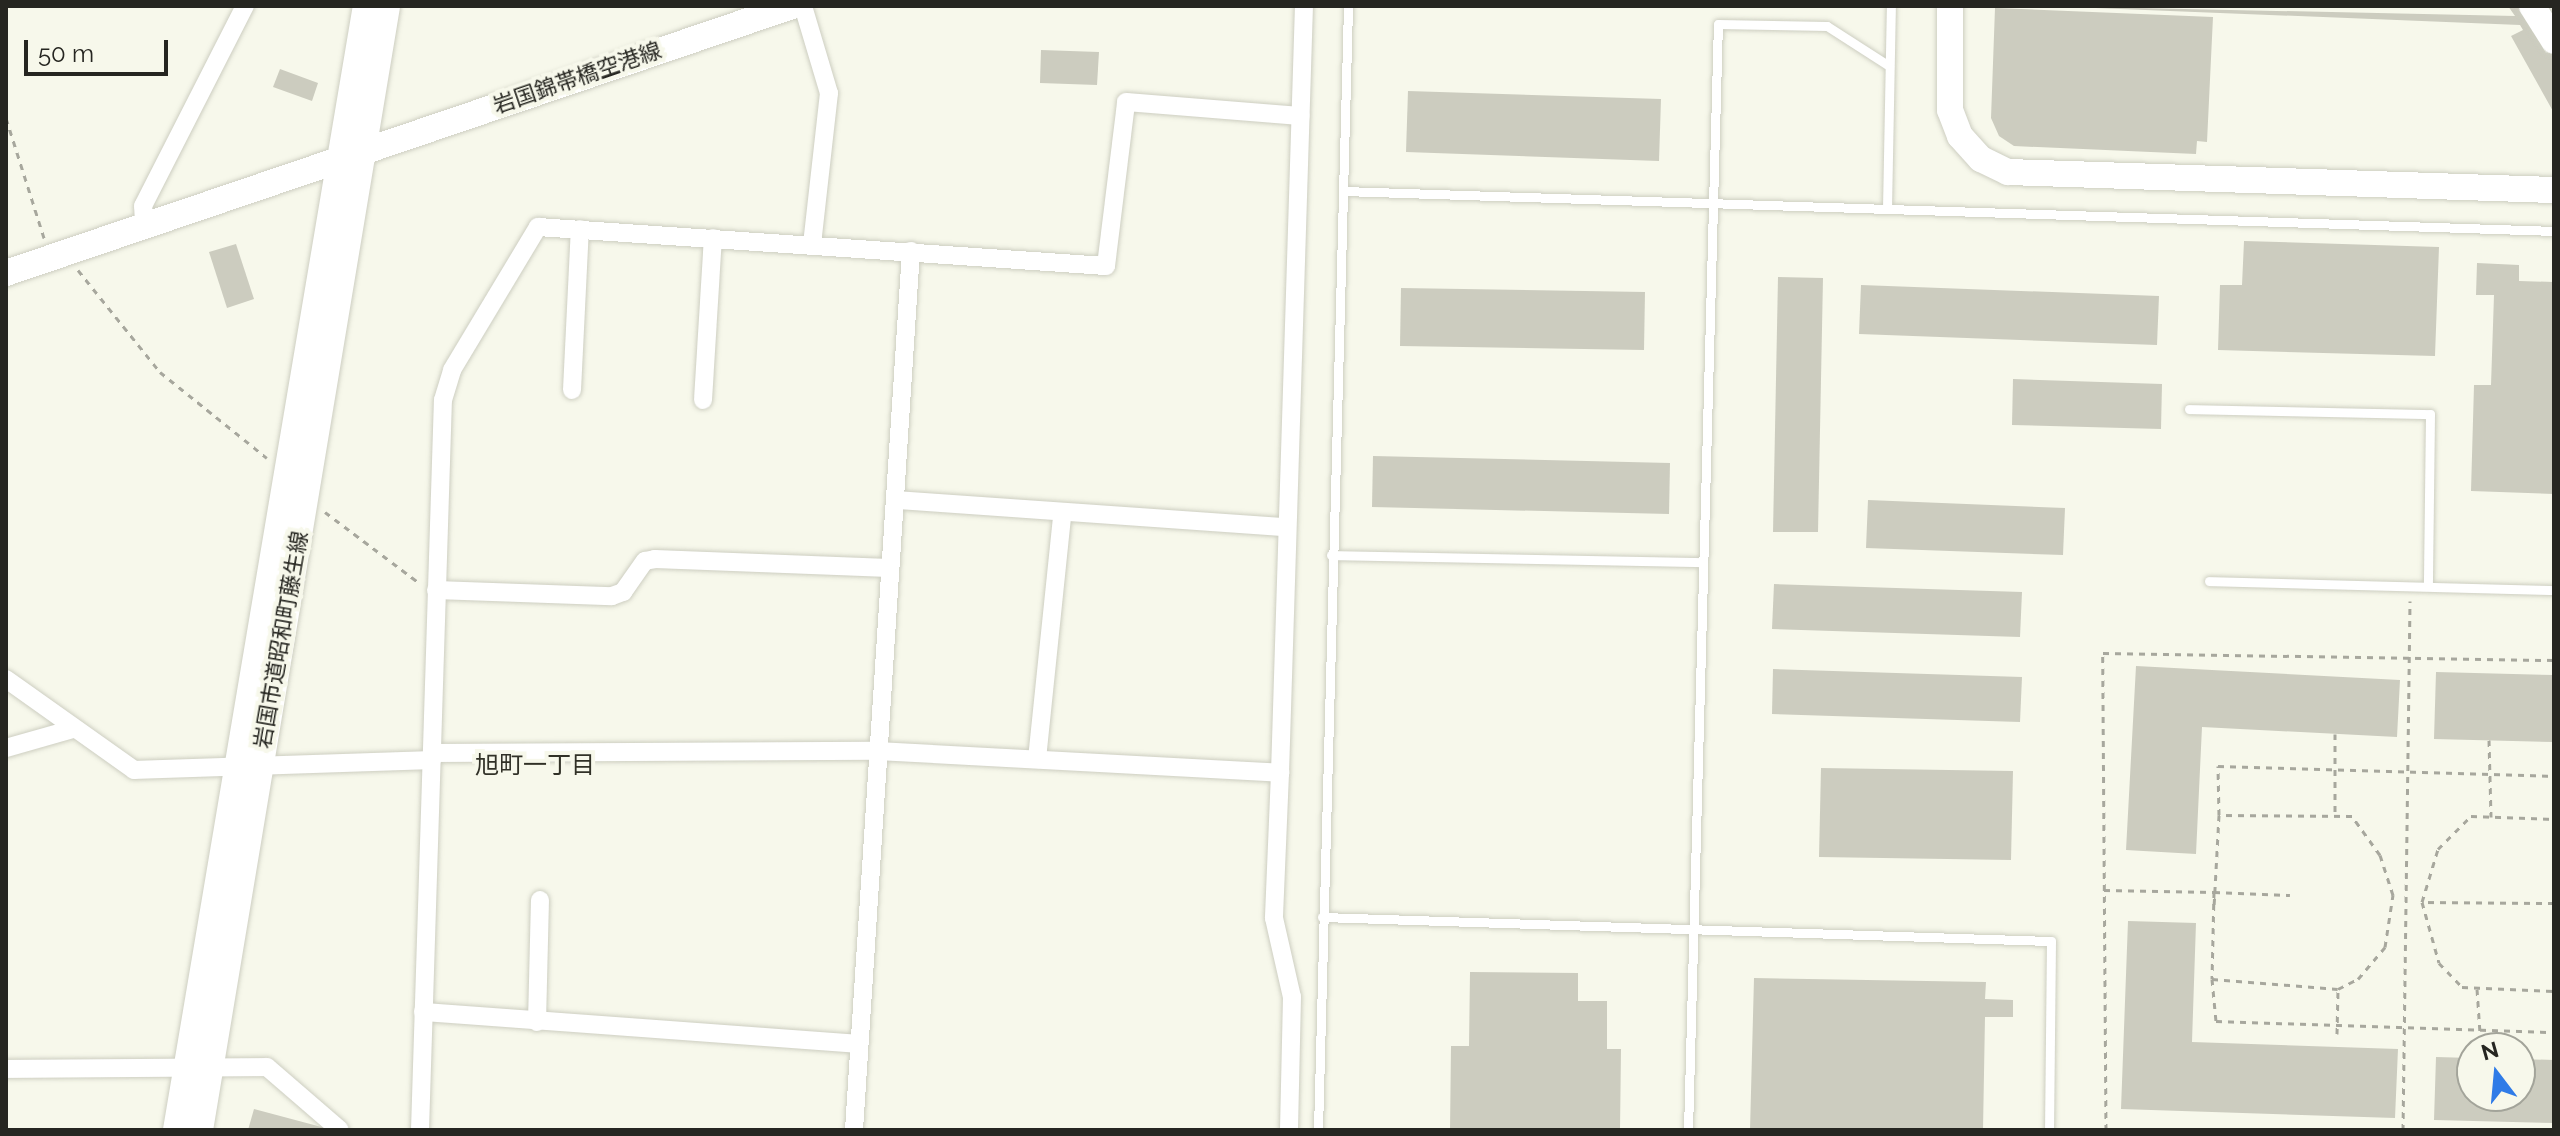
<!DOCTYPE html>
<html>
<head>
<meta charset="utf-8">
<style>
  body { margin:0 }
  #map { position:relative; width:2560px; height:1136px; overflow:hidden; background:#f7f8eb; font-family:Raleway,"Noto Sans JP",sans-serif }
  div>[style] { position:absolute }
  [style*='--x'] { left:calc(var(--x)*1px); top:calc(var(--y)*1px); width:calc(var(--w)*1px); rotate:calc(var(--a)*1deg) }
  .building>* { inset:0; background:#ccccbf }
  .path>* { height:3px; margin-top:-1.5px; transform-origin:0; background:repeating-linear-gradient(90deg,#a7a79d 0 6px,transparent 0 12px) }
  .roads { filter:drop-shadow(0 0 2px #cdcec1) drop-shadow(0 0 2px #cdcec1) }
  .lane>* { height:9px; margin:-4.5px; padding:0 4.5px; transform-origin:4.5px; border-radius:4.5px; background:#fff }
  .street>* { height:18px; margin:-9px; padding:0 9px; transform-origin:9px; border-radius:9px; background:#fff }
  .secondary>* { height:26px; margin:-13px; padding:0 13px; transform-origin:13px; border-radius:13px; background:#fff }
  span { translate:-50% -50%; white-space:nowrap; text-align:center; line-height:1.15; -webkit-text-stroke:8px #f7f8eb; paint-order:stroke }
  .street-label { font-size:22px; color:#262621 }
  .neighbourhood-label { font-size:24px; color:#313127 }
  .frame { position:absolute; inset:0; border:8px solid #262621; pointer-events:none }
  .north { position:absolute; left:2456px; top:1032px; width:80px; height:80px; box-sizing:border-box; background:#f7f8eb; border:2px solid #a3a49a; border-radius:50%; rotate:344deg; font-size:22px; font-weight:700; line-height:32px; text-align:center; color:#262621 }
  .north::after { content:''; display:block; margin:auto; width:28px; height:36px; background:#2f7be7; clip-path:polygon(50% 0,100% 100%,50% 72%,0 100%) }
  .scale { position:absolute; left:24px; top:40px; width:144px; height:36px; box-sizing:border-box; border:4px solid #262621; border-top:0; padding-left:10px; font-size:24px; line-height:28px; white-space:nowrap; color:#262621; -webkit-text-stroke:6px #f7f8eb; paint-order:stroke }
</style>
</head>
<body>
<div id="map">
  <div class="building">
    <i style="clip-path:polygon(2046px 6px,2515px 16px,2508px 6px,2518px 6px,2546px 53px,2554px 48px,2554px 113px,2511px 36px,2523px 30px,2520px 25px)"></i>
    <i style="clip-path:polygon(1995px 8px,2213px 17px,2207px 142px,2197px 141px,2196px 154px,2014px 146px,1999px 136px,1991px 118px)"></i>
    <i style="clip-path:polygon(1041px 50px,1099px 52px,1097px 85px,1040px 83px)"></i>
    <i style="clip-path:polygon(280px 69px,318px 83px,312px 101px,273px 87px)"></i>
    <i style="clip-path:polygon(1408px 91px,1661px 99px,1659px 161px,1406px 152px)"></i>
    <i style="clip-path:polygon(2244px 241px,2439px 247px,2435px 356px,2218px 350px,2220px 285px,2242px 285px)"></i>
    <i style="clip-path:polygon(236px 244px,254px 299px,227px 308px,209px 252px)"></i>
    <i style="clip-path:polygon(2477px 263px,2519px 265px,2519px 281px,2554px 282px,2554px 494px,2471px 491px,2474px 385px,2491px 385px,2494px 295px,2476px 295px)"></i>
    <i style="clip-path:polygon(1778px 277px,1823px 278px,1818px 532px,1773px 532px)"></i>
    <i style="clip-path:polygon(1861px 285px,2159px 296px,2157px 345px,1859px 334px)"></i>
    <i style="clip-path:polygon(1401px 288px,1645px 292px,1644px 350px,1400px 346px)"></i>
    <i style="clip-path:polygon(2013px 379px,2162px 384px,2161px 429px,2012px 425px)"></i>
    <i style="clip-path:polygon(1373px 456px,1670px 463px,1669px 514px,1372px 507px)"></i>
    <i style="clip-path:polygon(1868px 500px,2065px 508px,2063px 555px,1866px 548px)"></i>
    <i style="clip-path:polygon(1774px 584px,2022px 592px,2020px 637px,1772px 629px)"></i>
    <i style="clip-path:polygon(2136px 666px,2400px 680px,2397px 737px,2202px 727px,2196px 854px,2126px 850px)"></i>
    <i style="clip-path:polygon(1773px 669px,2022px 677px,2020px 722px,1772px 714px)"></i>
    <i style="clip-path:polygon(2436px 672px,2554px 675px,2554px 742px,2434px 739px)"></i>
    <i style="clip-path:polygon(1821px 768px,2013px 771px,2011px 860px,1819px 857px)"></i>
    <i style="clip-path:polygon(2128px 921px,2196px 923px,2192px 1042px,2398px 1049px,2395px 1118px,2121px 1109px)"></i>
    <i style="clip-path:polygon(1470px 972px,1578px 973px,1578px 1001px,1607px 1001px,1607px 1049px,1621px 1049px,1620px 1130px,1450px 1130px,1451px 1046px,1469px 1046px)"></i>
    <i style="clip-path:polygon(1754px 978px,1986px 982px,1985px 999px,2013px 1000px,2013px 1017px,1985px 1017px,1983px 1130px,1750px 1130px)"></i>
    <i style="clip-path:polygon(2436px 1057px,2472px 1058px,2472px 1096px,2520px 1096px,2520px 1059px,2554px 1060px,2554px 1123px,2434px 1120px)"></i>
    <i style="clip-path:polygon(254px 1109px,329px 1129px,329px 1130px,248px 1130px)"></i>
  </div>
  <div class="path">
    <i style="--x:6;--y:118;--w:126;--a:72.4"></i>
    <i style="--x:78;--y:270;--w:131;--a:51.2"></i>
    <i style="--x:160;--y:372;--w:137;--a:38.8"></i>
    <i style="--x:325;--y:512;--w:116;--a:37"></i>
    <i style="--x:2335;--y:734;--w:80;--a:90"></i>
    <i style="--x:2489;--y:740;--w:77;--a:88.5"></i>
    <i style="--x:2219;--y:815;--w:49;--a:-91.2"></i>
    <i style="--x:2218;--y:766;--w:336;--a:1.7"></i>
    <i style="--x:2104;--y:890;--w:110;--a:1"></i>
    <i style="--x:2214;--y:892;--w:87;--a:91.3"></i>
    <i style="--x:2212;--y:979;--w:126;--a:4.5"></i>
    <i style="--x:2338;--y:989;--w:22;--a:-27"></i>
    <i style="--x:2358;--y:979;--w:42;--a:-49.8"></i>
    <i style="--x:2385;--y:947;--w:53;--a:-81.3"></i>
    <i style="--x:2393;--y:895;--w:42;--a:-108"></i>
    <i style="--x:2380;--y:855;--w:48;--a:-125.7"></i>
    <i style="--x:2352;--y:816;--w:133;--a:-179.6"></i>
    <i style="--x:2219;--y:815;--w:91;--a:93.1"></i>
    <i style="--x:2214;--y:892;--w:76;--a:2.3"></i>
    <i style="--x:2422;--y:902;--w:55;--a:-73.2"></i>
    <i style="--x:2438;--y:849;--w:47;--a:-45"></i>
    <i style="--x:2471;--y:816;--w:83;--a:2.1"></i>
    <i style="--x:2554;--y:903;--w:132;--a:-179.6"></i>
    <i style="--x:2422;--y:902;--w:63;--a:74.4"></i>
    <i style="--x:2439;--y:963;--w:33;--a:46"></i>
    <i style="--x:2462;--y:987;--w:92;--a:2.5"></i>
    <i style="--x:2212;--y:979;--w:42;--a:84.6"></i>
    <i style="--x:2216;--y:1021;--w:338;--a:1.9"></i>
    <i style="--x:2477;--y:989;--w:58;--a:86.1"></i>
    <i style="--x:2337;--y:1034;--w:45;--a:-88.7"></i>
    <i style="--x:2106;--y:1130;--w:477;--a:-90.4"></i>
    <i style="--x:2103;--y:653;--w:451;--a:0.9"></i>
    <i style="--x:2403;--y:1130;--w:529;--a:-89.24"></i>
  </div>
  <div class="roads">
    <div class="lane">
      <i style="--x:1343;--y:191;--w:1212;--a:1.89"></i>
      <i style="--x:1887;--y:209;--w:203;--a:-88.9"></i>
      <i style="--x:2189;--y:409;--w:241;--a:1.2"></i>
      <i style="--x:2430;--y:414;--w:171;--a:90.7"></i>
      <i style="--x:1331;--y:555;--w:371;--a:1.1"></i>
      <i style="--x:2209;--y:581;--w:345;--a:1.5"></i>
      <i style="--x:1322;--y:917;--w:729;--a:1.89"></i>
      <i style="--x:2051;--y:941;--w:189;--a:90.6"></i>
      <i style="--x:1318;--y:1130;--w:1124;--a:-88.47"></i>
      <i style="--x:1688;--y:1130;--w:1106;--a:-88.45"></i>
      <i style="--x:1718;--y:24;--w:109;--a:1.1"></i>
      <i style="--x:1827;--y:26;--w:74;--a:32.8"></i>
    </div>
    <div class="street">
      <i style="--x:803;--y:6;--w:91;--a:73.4"></i>
      <i style="--x:829;--y:93;--w:152;--a:96.4"></i>
      <i style="--x:144;--y:223;--w:17;--a:-93"></i>
      <i style="--x:143;--y:206;--w:225;--a:-63"></i>
      <i style="--x:572;--y:390;--w:161;--a:-87.2"></i>
      <i style="--x:703;--y:400;--w:162;--a:-86.5"></i>
      <i style="--x:897;--y:500;--w:388;--a:4"></i>
      <i style="--x:436;--y:590;--w:176;--a:2"></i>
      <i style="--x:612;--y:596;--w:12;--a:-20"></i>
      <i style="--x:623;--y:592;--w:38;--a:-55"></i>
      <i style="--x:645;--y:561;--w:10;--a:-11"></i>
      <i style="--x:655;--y:559;--w:234;--a:2.2"></i>
      <i style="--x:6;--y:679;--w:157;--a:35.4"></i>
      <i style="--x:134;--y:770;--w:298;--a:-1.9"></i>
      <i style="--x:6;--y:748;--w:70;--a:-15.8"></i>
      <i style="--x:432;--y:753;--w:445;--a:-0.3"></i>
      <i style="--x:877;--y:751;--w:404;--a:3.1"></i>
      <i style="--x:1280;--y:773;--w:767;--a:-88.21"></i>
      <i style="--x:1037;--y:759;--w:245;--a:-84.1"></i>
      <i style="--x:1280;--y:773;--w:145;--a:92.4"></i>
      <i style="--x:1274;--y:918;--w:81;--a:77.2"></i>
      <i style="--x:1292;--y:997;--w:133;--a:91.3"></i>
      <i style="--x:423;--y:1012;--w:436;--a:4.2"></i>
      <i style="--x:537;--y:1022;--w:122;--a:-88.6"></i>
      <i style="--x:6;--y:1069;--w:261;--a:-0.4"></i>
      <i style="--x:267;--y:1067;--w:96;--a:40.8"></i>
      <i style="--x:420;--y:1130;--w:730;--a:-88.2"></i>
      <i style="--x:443;--y:400;--w:31;--a:-73"></i>
      <i style="--x:452;--y:370;--w:167;--a:-59"></i>
      <i style="--x:538;--y:227;--w:569;--a:3.93"></i>
      <i style="--x:1106;--y:266;--w:165;--a:-83"></i>
      <i style="--x:1126;--y:102;--w:175;--a:4.6"></i>
      <i style="--x:854;--y:1130;--w:881;--a:-86.29"></i>
    </div>
    <div class="secondary">
      <i style="--x:1950;--y:6;--w:104;--a:90"></i>
      <i style="--x:1950;--y:110;--w:28;--a:69"></i>
      <i style="--x:1960;--y:136;--w:31;--a:48"></i>
      <i style="--x:1981;--y:159;--w:30;--a:26"></i>
      <i style="--x:2008;--y:172;--w:546;--a:1.89"></i>
      <i style="--x:2532;--y:6;--w:41;--a:57.8"></i>
      <i style="--x:6;--y:273;--w:830;--a:-18.76"></i>
      <i style="--x:176;--y:1130;--w:1140;--a:-80.41"></i>
      <i style="--x:200;--y:1130;--w:1139;--a:-80.55"></i>
    </div>
  </div>
  <div class="street-label">
    <span style="left:577px;top:78px;rotate:-19deg">岩国錦帯橋空港線</span>
    <span style="left:281px;top:640px;rotate:-80deg">岩国市道昭和町藤生線</span>
  </div>
  <div class="neighbourhood-label">
    <span style="left:535px;top:765px">旭町一丁目</span>
  </div>
  <div class="frame"></div>
  <div class="north">N</div>
  <div class="scale">50 m</div>
</div>
</body>
</html>
